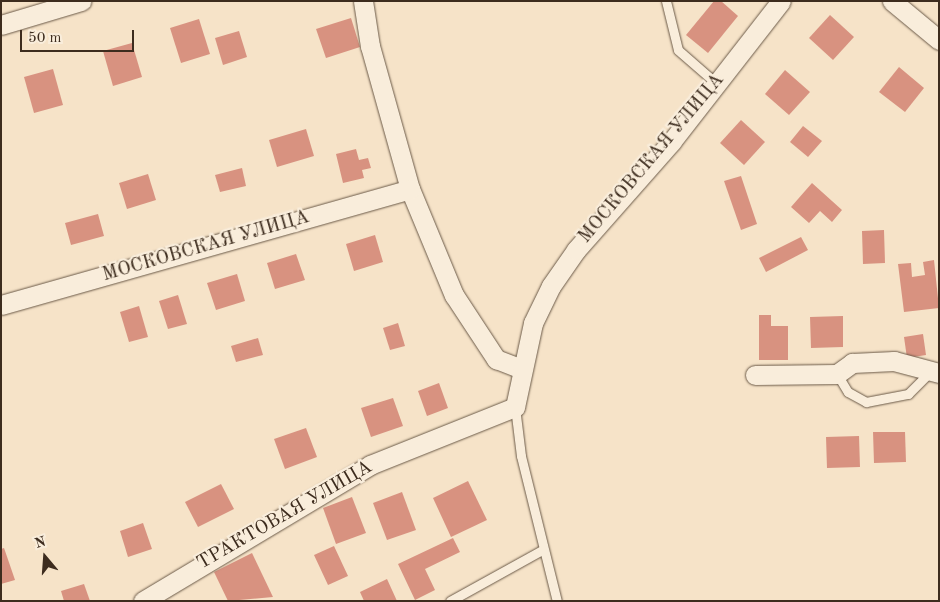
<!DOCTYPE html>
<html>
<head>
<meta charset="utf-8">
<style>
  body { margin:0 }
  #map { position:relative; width:940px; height:602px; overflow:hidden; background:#f6e3c8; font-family:"Old Standard TT",serif }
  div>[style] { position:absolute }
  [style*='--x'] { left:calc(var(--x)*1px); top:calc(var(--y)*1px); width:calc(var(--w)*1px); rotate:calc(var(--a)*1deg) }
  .building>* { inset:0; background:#d89280 }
  .roads { filter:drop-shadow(0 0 1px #6b5a48) drop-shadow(0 0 1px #6b5a48) }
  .lane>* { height:9px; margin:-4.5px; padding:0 4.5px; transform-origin:4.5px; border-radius:4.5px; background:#f9eddb }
  .street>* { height:19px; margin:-9.5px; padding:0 9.5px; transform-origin:9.5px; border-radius:9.5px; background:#f9eddb }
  span { translate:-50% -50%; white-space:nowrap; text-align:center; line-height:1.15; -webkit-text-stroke:4.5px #f9eddb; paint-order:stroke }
  .street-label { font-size:19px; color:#3d2c1e }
  .frame { position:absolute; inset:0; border:2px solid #3d2c1e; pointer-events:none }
  .north { position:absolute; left:20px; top:532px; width:50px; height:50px; -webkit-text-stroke:4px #f9eddb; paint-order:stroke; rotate:342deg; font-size:14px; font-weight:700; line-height:20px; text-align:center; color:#3d2c1e }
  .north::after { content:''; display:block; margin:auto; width:18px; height:22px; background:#3d2c1e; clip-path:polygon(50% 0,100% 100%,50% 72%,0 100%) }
  .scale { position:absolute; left:20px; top:30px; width:114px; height:22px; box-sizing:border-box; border:2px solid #3d2c1e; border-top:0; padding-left:6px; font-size:15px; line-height:18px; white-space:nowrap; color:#3d2c1e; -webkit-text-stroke:4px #f9eddb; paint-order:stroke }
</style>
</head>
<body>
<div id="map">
  <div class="building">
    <i style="clip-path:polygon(714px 1px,721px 1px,738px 16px,708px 53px,686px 35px)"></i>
    <i style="clip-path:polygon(830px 15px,854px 37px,833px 60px,809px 38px)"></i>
    <i style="clip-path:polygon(351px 18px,360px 47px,326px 58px,316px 29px)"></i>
    <i style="clip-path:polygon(199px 19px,210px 54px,181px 63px,170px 28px)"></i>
    <i style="clip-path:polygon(239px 31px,247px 57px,223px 65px,215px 38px)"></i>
    <i style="clip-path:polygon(132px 43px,142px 77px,113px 86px,103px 51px)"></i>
    <i style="clip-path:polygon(899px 67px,924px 88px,905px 112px,879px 92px)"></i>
    <i style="clip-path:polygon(53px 69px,63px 105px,34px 113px,24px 77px)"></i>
    <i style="clip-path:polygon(785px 70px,810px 92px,789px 115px,765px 94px)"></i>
    <i style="clip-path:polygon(741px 120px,765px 142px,744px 165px,720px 143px)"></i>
    <i style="clip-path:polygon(803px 126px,822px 141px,808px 157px,790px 142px)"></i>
    <i style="clip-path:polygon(306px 129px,314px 156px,277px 167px,269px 140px)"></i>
    <i style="clip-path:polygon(356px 149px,359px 160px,368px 158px,371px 168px,362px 170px,364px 178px,343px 183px,336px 154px)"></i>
    <i style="clip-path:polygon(242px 168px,246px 186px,220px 192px,215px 175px)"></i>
    <i style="clip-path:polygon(148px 174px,156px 200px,127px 209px,119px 183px)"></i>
    <i style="clip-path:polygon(741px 176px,757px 224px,741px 230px,724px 181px)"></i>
    <i style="clip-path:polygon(812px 183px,842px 210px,832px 222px,820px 211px,809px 223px,791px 207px)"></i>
    <i style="clip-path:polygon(98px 214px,104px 236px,71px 245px,65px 223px)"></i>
    <i style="clip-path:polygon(884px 230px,885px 263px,863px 264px,862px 231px)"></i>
    <i style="clip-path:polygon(375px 235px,383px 262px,354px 271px,346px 244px)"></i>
    <i style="clip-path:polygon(801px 237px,808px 250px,766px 272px,759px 258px)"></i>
    <i style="clip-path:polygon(296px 254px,305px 280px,275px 289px,267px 263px)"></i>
    <i style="clip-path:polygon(934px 260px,939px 308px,904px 312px,898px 264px,911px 263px,912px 277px,925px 275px,923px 262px)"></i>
    <i style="clip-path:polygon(237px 274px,245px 301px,216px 310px,207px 283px)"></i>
    <i style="clip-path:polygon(178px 295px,187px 324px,168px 329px,159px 301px)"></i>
    <i style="clip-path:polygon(139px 306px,148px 337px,129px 342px,120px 312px)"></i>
    <i style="clip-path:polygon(759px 315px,771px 315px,771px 326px,788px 326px,788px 360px,759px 360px)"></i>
    <i style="clip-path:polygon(843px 316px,843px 347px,811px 348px,810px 317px)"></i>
    <i style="clip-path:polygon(398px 323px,405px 346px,390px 350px,383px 328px)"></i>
    <i style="clip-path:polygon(923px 334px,926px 355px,907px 358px,904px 337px)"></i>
    <i style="clip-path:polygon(258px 338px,263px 355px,236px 362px,231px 346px)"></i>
    <i style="clip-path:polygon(439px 383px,448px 408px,427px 416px,418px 391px)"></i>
    <i style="clip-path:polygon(393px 398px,403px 426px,371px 437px,361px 408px)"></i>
    <i style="clip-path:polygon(306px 428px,317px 457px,285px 469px,274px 439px)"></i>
    <i style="clip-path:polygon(873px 432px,905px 432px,906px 462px,874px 463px)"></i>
    <i style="clip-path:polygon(859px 436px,860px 467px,827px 468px,826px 437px)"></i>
    <i style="clip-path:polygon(468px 481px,487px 520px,451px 537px,433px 498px)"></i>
    <i style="clip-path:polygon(221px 484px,234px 509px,198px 527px,185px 502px)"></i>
    <i style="clip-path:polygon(402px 492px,416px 530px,387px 540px,373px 503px)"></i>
    <i style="clip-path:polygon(352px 497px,366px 533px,336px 544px,323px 508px)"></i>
    <i style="clip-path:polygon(143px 523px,152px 549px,128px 557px,120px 531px)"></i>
    <i style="clip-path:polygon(453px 538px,460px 552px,425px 569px,435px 590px,415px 600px,398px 564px)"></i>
    <i style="clip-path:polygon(334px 546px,348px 576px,328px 585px,314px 555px)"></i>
    <i style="clip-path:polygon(4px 548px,15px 580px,1px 584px,1px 549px)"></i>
    <i style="clip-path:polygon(252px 553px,273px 597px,228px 601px,214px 572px)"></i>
    <i style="clip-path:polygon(387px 579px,397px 601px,364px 601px,360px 592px)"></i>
    <i style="clip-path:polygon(84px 584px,90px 601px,64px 601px,61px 591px)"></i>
  </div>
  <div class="roads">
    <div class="lane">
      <i style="--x:666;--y:1;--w:50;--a:76.2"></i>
      <i style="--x:678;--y:50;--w:52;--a:41.1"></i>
      <i style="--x:837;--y:374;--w:21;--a:59"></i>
      <i style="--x:848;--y:392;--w:21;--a:29"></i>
      <i style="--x:866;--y:402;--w:43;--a:-10.8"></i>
      <i style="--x:908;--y:394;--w:30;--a:-45"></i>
      <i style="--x:515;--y:407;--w:49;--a:83"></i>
      <i style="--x:521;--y:456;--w:149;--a:76.1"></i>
      <i style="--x:450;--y:601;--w:105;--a:-29"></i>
    </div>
    <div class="street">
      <i style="--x:363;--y:1;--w:46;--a:81.2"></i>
      <i style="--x:370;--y:46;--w:148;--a:74.4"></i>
      <i style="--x:410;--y:189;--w:115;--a:67.5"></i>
      <i style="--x:454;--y:295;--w:77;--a:56.7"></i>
      <i style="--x:496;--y:359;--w:26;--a:21"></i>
      <i style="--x:892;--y:1;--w:61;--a:39.7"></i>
      <i style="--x:1;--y:25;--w:84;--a:-16.7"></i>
      <i style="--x:1;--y:305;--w:425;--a:-15.8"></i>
      <i style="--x:755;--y:375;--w:82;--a:-0.7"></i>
      <i style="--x:837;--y:374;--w:19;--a:-36"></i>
      <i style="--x:852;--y:363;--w:42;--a:-2.7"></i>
      <i style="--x:894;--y:361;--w:47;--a:14.9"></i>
      <i style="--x:143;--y:601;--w:265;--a:-30.9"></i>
      <i style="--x:370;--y:465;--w:156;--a:-21.8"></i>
      <i style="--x:515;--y:407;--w:86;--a:-77.9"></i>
      <i style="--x:533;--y:323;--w:41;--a:-64.1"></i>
      <i style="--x:551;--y:286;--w:44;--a:-55.2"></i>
      <i style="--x:576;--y:250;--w:145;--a:-48.6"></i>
      <i style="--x:672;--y:141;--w:177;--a:-52.1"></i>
    </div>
  </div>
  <div class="street-label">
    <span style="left:652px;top:159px;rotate:-50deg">МОСКОВСКАЯ УЛИЦА</span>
    <span style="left:206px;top:247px;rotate:-16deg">МОСКОВСКАЯ УЛИЦА</span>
    <span style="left:285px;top:516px;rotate:-30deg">ТРАКТОВАЯ УЛИЦА</span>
  </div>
  <div class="frame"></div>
  <div class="north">N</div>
  <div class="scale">50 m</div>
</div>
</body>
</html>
